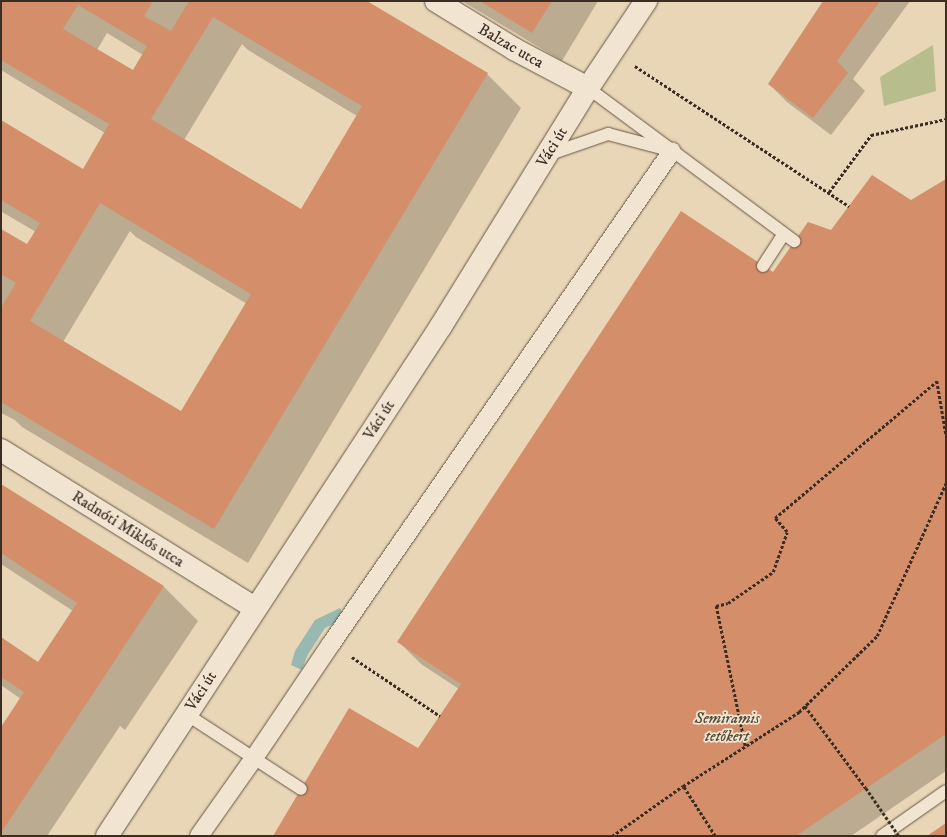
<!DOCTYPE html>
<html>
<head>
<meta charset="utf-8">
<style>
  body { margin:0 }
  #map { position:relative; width:947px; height:837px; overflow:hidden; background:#e9d6b6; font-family:"IM FELL DW Pica",serif }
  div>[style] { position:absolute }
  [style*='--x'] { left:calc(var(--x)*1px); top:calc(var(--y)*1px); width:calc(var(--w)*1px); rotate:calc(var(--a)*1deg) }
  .green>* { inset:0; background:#b7bd8d }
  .water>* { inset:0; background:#97b9b2 }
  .shadow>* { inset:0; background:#0003 }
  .building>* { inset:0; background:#d48f6a }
  .path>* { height:2.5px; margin-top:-1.25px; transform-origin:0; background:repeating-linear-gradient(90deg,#3b2d23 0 3px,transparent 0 5px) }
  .roads { filter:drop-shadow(0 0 1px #665748) drop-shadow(0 0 1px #665748) }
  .service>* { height:12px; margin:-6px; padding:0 6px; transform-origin:6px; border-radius:6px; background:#f1e4d0 }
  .pedestrian>* { height:18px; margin:-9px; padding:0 9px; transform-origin:9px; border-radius:9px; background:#f1e4d0 }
  .minor>* { height:22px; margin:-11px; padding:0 11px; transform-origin:11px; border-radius:11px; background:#f1e4d0 }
  .secondary>* { height:22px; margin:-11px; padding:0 11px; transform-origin:11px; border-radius:11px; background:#f1e4d0 }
  .path-bridge>* { height:2.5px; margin-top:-1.25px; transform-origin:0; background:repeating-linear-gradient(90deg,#3b2d23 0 3px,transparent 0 5px) }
  span { translate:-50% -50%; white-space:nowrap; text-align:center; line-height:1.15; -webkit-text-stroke:3.5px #f1e4d0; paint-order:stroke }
  .street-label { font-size:16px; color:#3b2d23 }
  .park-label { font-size:16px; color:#544a38; font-style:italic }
  .frame { position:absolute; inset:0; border:2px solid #3b2d23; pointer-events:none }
</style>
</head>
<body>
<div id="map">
  <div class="green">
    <i style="clip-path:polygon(933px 45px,936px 91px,884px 106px,880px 77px)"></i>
  </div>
  <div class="water">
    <i style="clip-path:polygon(340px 608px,345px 618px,325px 628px,307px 656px,302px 670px,291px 665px,295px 651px,315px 620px)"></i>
  </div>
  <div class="shadow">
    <i style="clip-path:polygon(evenodd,1px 1px,365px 1px,487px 74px,521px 108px,248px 563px,22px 427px,15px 420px,1px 413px,1px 230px,27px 245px,36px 232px,2px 212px,1px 214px,1px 121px,83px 170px,105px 133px,1px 70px,1px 1px,107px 33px,143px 55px,133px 72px,97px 50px,107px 33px,1px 1px,242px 44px,248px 50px,357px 116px,301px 210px,184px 140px,242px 44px,1px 1px,130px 231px,136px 237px,247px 304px,181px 413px,63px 342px,130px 231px)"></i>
    <i style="clip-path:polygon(462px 1px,598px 1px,562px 61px)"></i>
    <i style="clip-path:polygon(824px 1px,910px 1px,853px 79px,865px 91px,831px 135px,787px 102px,769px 84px)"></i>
    <i style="clip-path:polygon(946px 180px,946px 771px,851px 836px,274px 836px,418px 749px,459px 689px,421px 664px,399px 642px,773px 273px,831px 231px,911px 201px)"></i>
    <i style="clip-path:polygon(1px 485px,164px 587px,198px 621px,125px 730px,120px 726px,47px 836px,1px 836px,1px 729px,21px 699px,1px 685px,1px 639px,42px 666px,73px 611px,1px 564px)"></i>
  </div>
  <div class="building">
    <i style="clip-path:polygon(evenodd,1px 1px,153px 1px,144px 16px,171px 31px,189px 1px,367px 1px,488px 73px,214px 529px,1px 402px,1px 308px,16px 283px,1px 274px,1px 229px,27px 244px,40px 223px,1px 200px,1px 120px,83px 169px,109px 124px,1px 60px,1px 1px,78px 5px,147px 46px,133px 70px,63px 29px,78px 5px,1px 1px,213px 17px,362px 106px,301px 209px,151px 119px,213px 17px,1px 1px,100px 203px,251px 294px,181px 411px,30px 321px,100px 203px)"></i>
    <i style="clip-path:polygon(480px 1px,552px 1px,532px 33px)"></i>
    <i style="clip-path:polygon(823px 1px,880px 1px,837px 61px,848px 73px,813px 118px,768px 84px)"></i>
    <i style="clip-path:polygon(872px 175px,911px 200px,946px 179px,946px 734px,796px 836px,273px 836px,349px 708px,418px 748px,461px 684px,397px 642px,681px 211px,773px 272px,808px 222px,831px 230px)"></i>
    <i style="clip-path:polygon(1px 484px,164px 586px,1px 833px,1px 727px,24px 692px,1px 677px,1px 637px,38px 662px,77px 603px,1px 553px)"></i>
    <i style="clip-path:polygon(946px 823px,946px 836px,927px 836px)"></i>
  </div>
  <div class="path">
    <i style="--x:635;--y:66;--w:256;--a:33.2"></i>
    <i style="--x:829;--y:192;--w:71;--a:-53.6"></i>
    <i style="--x:871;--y:135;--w:77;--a:-12"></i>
    <i style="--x:937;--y:381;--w:54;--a:80.4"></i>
    <i style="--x:352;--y:657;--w:106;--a:33.8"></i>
    <i style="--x:805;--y:706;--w:102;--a:53.4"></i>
    <i style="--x:745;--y:746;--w:143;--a:-101.7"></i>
    <i style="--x:716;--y:606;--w:12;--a:-14"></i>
    <i style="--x:728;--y:603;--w:55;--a:-34.6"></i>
    <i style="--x:773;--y:572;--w:42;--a:-70.7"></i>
    <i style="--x:787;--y:532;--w:18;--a:-131"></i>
    <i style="--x:775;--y:518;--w:212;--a:-40.2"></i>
    <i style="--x:612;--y:836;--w:87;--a:-35.2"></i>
    <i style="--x:715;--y:836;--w:59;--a:-122.6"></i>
    <i style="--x:683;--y:786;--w:138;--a:-32.5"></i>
    <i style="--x:799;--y:712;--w:109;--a:-44.3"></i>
    <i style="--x:877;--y:636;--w:168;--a:-65.7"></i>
  </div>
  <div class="roads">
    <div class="service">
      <i style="--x:588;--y:88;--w:257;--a:36.6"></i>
      <i style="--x:547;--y:155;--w:65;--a:-19"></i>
      <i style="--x:608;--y:134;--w:59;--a:14.7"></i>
      <i style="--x:763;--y:266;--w:38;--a:-57"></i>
      <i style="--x:186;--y:714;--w:137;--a:33.1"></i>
      <i style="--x:882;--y:836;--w:78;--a:-35.1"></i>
    </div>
    <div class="pedestrian">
      <i style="--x:199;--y:836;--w:95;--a:-54.8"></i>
      <i style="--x:254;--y:758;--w:138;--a:-56"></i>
      <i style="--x:331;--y:644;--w:599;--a:-55.33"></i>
    </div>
    <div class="minor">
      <i style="--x:436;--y:1;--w:92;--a:31.6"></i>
      <i style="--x:514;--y:49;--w:84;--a:27.8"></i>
      <i style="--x:1;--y:450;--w:299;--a:31.9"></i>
    </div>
    <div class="secondary">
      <i style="--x:107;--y:836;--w:610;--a:-56.78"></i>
      <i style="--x:441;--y:326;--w:280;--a:-58.3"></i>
      <i style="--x:588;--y:88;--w:105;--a:-56.3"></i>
    </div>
  </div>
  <div class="path-bridge">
    <i style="--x:866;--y:788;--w:58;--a:55.5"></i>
  </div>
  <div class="street-label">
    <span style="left:511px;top:46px;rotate:30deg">Balzac utca</span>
    <span style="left:552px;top:147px;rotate:-58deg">Váci út</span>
    <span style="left:379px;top:420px;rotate:-57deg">Váci út</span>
    <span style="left:128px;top:529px;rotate:32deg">Radnóti Miklós utca</span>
    <span style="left:201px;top:691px;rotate:-57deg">Váci út</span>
  </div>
  <div class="park-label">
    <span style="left:727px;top:727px">Semiramis<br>tetőkert</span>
  </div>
  <div class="frame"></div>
</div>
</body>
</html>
